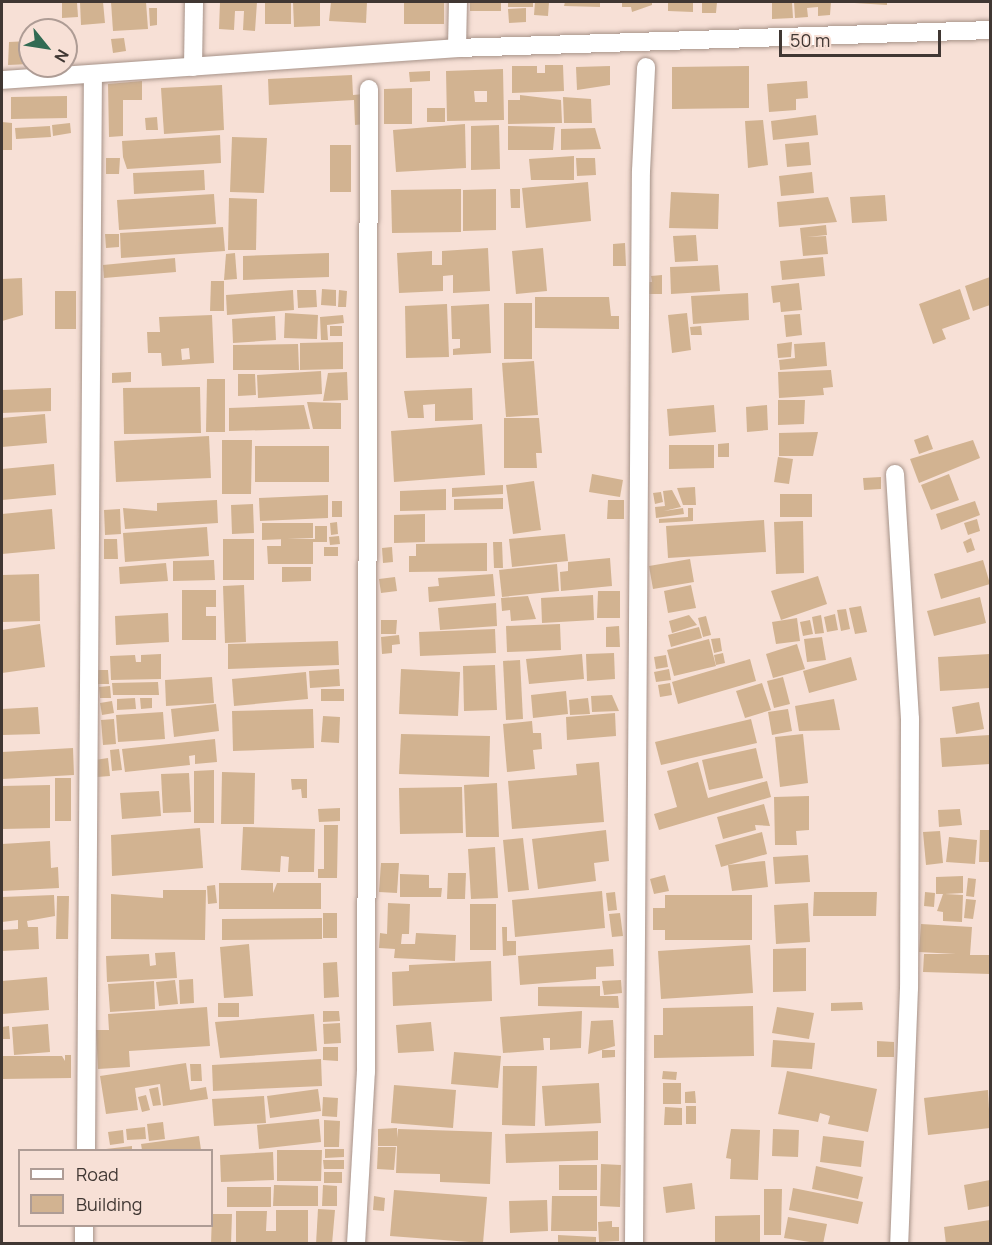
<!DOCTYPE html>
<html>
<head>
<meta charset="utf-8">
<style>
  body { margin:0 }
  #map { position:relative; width:992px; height:1245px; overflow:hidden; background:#f7e0d6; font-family:Manrope,sans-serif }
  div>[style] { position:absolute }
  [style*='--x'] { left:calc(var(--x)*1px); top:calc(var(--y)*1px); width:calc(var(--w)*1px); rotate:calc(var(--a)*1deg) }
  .building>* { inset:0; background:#d2b391 }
  .roads { filter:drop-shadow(0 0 2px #a79389) drop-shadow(0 0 2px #a79389) }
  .street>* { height:18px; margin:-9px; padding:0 9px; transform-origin:9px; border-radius:9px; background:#fff }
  span { translate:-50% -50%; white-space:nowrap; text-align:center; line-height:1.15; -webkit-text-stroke:5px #f7e0d6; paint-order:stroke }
  .frame { position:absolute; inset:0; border:3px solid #403733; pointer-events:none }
  .legend { position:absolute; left:18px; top:1149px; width:195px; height:78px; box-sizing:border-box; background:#f7e0d6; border:2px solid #ae9c95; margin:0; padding:8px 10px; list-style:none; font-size:18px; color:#403733 }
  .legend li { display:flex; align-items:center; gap:12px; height:30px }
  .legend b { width:30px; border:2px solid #ae9c95 }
  .north { position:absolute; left:18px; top:18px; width:60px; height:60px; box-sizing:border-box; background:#f7e0d6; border:2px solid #ae9c95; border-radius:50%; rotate:120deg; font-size:16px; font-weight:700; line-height:24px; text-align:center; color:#403733 }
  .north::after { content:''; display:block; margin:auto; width:21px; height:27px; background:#326b53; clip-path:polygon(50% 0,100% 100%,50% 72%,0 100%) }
  .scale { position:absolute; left:779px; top:30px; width:162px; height:27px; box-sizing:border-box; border:3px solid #403733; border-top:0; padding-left:8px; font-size:18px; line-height:21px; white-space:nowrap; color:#403733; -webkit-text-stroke:4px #f7e0d6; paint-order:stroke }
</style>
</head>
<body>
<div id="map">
  <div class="building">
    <i style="clip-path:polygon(62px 2px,77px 2px,78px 17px,62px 18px)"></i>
    <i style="clip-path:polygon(80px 2px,103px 2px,105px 23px,81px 25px)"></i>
    <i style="clip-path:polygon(111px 2px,146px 2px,148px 29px,113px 31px)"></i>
    <i style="clip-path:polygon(220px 2px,257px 2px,255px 31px,243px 30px,244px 11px,235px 11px,234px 30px,219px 29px)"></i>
    <i style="clip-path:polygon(265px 2px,291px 2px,291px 24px,265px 24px)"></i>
    <i style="clip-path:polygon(293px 2px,320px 2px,320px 26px,294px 27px)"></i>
    <i style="clip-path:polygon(331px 2px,367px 2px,366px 23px,329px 21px)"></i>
    <i style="clip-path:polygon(404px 2px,444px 2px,444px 24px,404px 24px)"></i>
    <i style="clip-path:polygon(470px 2px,501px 2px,501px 11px,470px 11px)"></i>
    <i style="clip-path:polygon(508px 2px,533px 2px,533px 7px,508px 7px)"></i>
    <i style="clip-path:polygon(535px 2px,549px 2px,548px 16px,534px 15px)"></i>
    <i style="clip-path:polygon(565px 2px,600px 2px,600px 7px,564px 6px)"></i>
    <i style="clip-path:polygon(622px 2px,652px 2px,652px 5px,632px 12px,631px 7px,622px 7px)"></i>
    <i style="clip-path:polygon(668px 2px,693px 2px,693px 12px,668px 11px)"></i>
    <i style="clip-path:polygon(702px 2px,717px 2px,716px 13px,702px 13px)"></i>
    <i style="clip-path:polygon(772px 2px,792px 2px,793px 18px,772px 19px)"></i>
    <i style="clip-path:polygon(794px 2px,831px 2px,830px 15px,818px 16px,818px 7px,807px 8px,808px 17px,795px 18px)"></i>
    <i style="clip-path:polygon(838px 2px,887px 2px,887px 5px)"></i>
    <i style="clip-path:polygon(149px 8px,157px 8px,157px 25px,150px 26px)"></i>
    <i style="clip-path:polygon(526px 8px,526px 22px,509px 23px,508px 9px)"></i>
    <i style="clip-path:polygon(124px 38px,126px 51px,113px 53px,111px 39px)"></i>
    <i style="clip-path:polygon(30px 41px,30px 64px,8px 65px,9px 42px)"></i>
    <i style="clip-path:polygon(545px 65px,563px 65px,564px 91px,512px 93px,512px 66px,537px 66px,537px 73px,545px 73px)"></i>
    <i style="clip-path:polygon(610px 66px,610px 85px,577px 90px,576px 67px)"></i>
    <i style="clip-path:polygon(749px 66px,749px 108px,672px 109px,672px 67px)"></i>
    <i style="clip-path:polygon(evenodd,503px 69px,504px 120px,447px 121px,446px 71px,503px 69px,474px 91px,487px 91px,487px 102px,475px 102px,474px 91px)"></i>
    <i style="clip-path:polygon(430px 71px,430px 81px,410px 82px,409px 72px)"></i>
    <i style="clip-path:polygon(352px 75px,353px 95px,364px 94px,365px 124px,355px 125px,354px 100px,269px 105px,268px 79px)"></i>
    <i style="clip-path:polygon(142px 81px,142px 100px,123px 100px,123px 136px,109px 137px,108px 84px)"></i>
    <i style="clip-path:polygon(807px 81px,808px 98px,796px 99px,796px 110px,769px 112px,767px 84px)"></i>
    <i style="clip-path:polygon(222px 85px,224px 130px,164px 134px,161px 88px)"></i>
    <i style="clip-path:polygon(412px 88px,412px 124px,384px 124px,384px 89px)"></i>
    <i style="clip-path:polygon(520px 95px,561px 100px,562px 123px,508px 124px,508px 100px,520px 100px)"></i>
    <i style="clip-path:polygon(67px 96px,67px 118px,11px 119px,11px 97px)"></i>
    <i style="clip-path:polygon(563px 97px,591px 99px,592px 123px,564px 123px)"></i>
    <i style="clip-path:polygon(427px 108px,445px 108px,445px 122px,427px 122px)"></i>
    <i style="clip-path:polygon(816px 115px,818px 135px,773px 140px,771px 121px)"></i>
    <i style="clip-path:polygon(157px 117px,158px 130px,146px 130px,145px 118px)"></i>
    <i style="clip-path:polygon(763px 120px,768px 165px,748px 168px,745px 121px)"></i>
    <i style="clip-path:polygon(2px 122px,12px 123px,12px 150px,2px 150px)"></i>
    <i style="clip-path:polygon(70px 123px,71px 133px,53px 136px,52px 125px)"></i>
    <i style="clip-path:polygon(465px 124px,466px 168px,396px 172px,393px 130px)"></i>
    <i style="clip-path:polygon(499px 125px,500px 169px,471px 170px,471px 126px)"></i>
    <i style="clip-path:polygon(50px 126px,51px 137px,16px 139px,15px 128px)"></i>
    <i style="clip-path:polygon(508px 126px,555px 127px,553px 150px,508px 150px)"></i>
    <i style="clip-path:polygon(595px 128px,601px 149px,561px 150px,561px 129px)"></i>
    <i style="clip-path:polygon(220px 135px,221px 163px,127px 169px,123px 157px,122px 141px)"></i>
    <i style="clip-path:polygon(232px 137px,267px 138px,264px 193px,230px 192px)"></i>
    <i style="clip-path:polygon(809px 142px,811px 165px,787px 167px,785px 144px)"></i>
    <i style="clip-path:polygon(330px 145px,351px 145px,351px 192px,330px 192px)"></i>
    <i style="clip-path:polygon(574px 156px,574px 180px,531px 180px,529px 159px)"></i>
    <i style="clip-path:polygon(106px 158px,120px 158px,119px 174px,106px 174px)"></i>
    <i style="clip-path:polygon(576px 158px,595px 158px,596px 175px,577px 176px)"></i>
    <i style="clip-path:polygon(204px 170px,205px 190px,134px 194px,133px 173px)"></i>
    <i style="clip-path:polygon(812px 172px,814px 193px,781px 196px,779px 176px)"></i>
    <i style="clip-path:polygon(588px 182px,591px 221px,526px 228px,522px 188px)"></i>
    <i style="clip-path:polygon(461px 189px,461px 232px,392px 233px,391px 190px)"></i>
    <i style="clip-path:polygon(496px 189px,496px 230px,463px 231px,463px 190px)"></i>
    <i style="clip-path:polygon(510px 189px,520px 189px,520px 208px,511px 208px)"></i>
    <i style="clip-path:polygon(671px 192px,719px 194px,718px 229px,669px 228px)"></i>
    <i style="clip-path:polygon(214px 194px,216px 224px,119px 230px,117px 200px)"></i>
    <i style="clip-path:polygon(885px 195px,887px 221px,852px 223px,850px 197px)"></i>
    <i style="clip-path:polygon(828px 197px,837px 222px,779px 227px,777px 202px)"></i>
    <i style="clip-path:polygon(229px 198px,257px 199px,256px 250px,228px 250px)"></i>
    <i style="clip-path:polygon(826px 225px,827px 235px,807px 237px,826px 236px,828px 254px,803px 256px,800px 228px)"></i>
    <i style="clip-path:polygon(223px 227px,225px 251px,121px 258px,120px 233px)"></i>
    <i style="clip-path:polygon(105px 234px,119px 234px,119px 247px,106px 248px)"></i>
    <i style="clip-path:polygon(696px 235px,698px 261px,675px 262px,673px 236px)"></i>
    <i style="clip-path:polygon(625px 243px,626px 266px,613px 266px,613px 244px)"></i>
    <i style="clip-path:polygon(488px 248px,490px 291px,453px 293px,453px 275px,443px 276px,443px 291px,399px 293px,397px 253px,432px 251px,432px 265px,442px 265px,442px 251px)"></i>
    <i style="clip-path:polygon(543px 248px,547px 291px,516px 294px,512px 251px)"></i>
    <i style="clip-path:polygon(235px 253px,237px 279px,224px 280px,226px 254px)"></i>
    <i style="clip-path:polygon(329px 253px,329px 277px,243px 280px,243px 256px)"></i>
    <i style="clip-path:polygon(823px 257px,825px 276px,782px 280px,780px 261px)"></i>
    <i style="clip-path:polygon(175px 258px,176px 272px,104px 278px,103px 265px)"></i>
    <i style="clip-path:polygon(718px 265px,720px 291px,671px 294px,670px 267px)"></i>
    <i style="clip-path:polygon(662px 275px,662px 294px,646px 294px,645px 282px,652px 282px,651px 276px)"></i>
    <i style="clip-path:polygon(990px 277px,990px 305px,973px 311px,965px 286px)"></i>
    <i style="clip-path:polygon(22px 278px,23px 315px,2px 321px,2px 279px)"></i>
    <i style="clip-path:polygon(211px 281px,224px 281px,224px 311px,210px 311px)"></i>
    <i style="clip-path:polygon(799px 283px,802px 310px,781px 312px,780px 302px,773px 303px,771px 286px)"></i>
    <i style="clip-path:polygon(322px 289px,336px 290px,336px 306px,321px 305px)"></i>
    <i style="clip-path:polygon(960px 289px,970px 319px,942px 329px,946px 339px,933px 344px,919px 304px)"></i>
    <i style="clip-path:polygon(293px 290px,294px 310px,227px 315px,226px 295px)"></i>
    <i style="clip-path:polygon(297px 290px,316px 290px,317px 307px,298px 308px)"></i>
    <i style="clip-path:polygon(339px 290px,347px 291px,346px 307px,338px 307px)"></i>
    <i style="clip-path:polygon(55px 291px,76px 291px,76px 329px,55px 329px)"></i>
    <i style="clip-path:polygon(748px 293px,749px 320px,693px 324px,691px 296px)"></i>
    <i style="clip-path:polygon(535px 297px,609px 297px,611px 316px,619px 316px,619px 329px,535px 328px)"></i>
    <i style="clip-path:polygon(504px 303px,532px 303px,532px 359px,504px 359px)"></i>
    <i style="clip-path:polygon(447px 304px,449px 357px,406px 358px,405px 306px)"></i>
    <i style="clip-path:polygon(489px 304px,491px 353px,453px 355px,453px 349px,460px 348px,460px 339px,452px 339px,451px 306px)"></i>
    <i style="clip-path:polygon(285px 313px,318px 315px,317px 339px,284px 338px)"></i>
    <i style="clip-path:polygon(687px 313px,691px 350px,672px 353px,668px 315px)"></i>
    <i style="clip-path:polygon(800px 314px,802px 335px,786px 337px,784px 315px)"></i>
    <i style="clip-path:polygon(evenodd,212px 315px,214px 363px,162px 366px,161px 353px,148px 353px,147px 332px,160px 332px,159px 317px,212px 315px,189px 348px,190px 359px,182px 360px,181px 349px,189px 348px)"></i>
    <i style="clip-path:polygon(343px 315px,344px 323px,327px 325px,328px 340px,321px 340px,320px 317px)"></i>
    <i style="clip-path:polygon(275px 316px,276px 340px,233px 343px,232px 319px)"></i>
    <i style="clip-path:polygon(330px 326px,342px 326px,342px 336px,330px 336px)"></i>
    <i style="clip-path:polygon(701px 326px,702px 335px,691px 335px,690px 327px)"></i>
    <i style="clip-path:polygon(343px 342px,343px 369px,300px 370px,300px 343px)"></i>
    <i style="clip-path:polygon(792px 342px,791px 357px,778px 358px,777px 344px)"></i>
    <i style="clip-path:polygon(825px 342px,827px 366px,780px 370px,779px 360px,795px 358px,794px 344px)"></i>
    <i style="clip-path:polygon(298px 344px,299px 370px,233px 370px,233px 345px)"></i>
    <i style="clip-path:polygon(534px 361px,538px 415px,506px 417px,502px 363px)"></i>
    <i style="clip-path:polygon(831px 370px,833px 387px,823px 388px,824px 395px,779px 398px,778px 372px)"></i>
    <i style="clip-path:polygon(321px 371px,322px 394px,258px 398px,257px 375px)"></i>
    <i style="clip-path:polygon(131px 372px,131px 382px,112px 383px,112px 373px)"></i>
    <i style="clip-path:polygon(347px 372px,348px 400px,323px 401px,328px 373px)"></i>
    <i style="clip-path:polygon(238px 374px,255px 374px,256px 395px,238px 396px)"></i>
    <i style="clip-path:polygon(207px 379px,225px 379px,225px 432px,206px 432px)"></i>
    <i style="clip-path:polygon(200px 387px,201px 433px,124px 434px,123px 388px)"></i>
    <i style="clip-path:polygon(51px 388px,51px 411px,2px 413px,2px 390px)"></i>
    <i style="clip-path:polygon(472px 388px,473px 420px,435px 421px,435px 404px,423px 405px,424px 418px,408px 418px,404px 391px)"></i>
    <i style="clip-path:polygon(778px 400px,805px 400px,804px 424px,778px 425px)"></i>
    <i style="clip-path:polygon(307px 402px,341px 403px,341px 429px,313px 429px)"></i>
    <i style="clip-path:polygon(304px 405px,310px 429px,229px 431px,229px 408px)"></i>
    <i style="clip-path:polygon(714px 405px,716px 432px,669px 436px,667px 409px)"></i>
    <i style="clip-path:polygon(767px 405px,768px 430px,747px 432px,746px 407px)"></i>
    <i style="clip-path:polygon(45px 414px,47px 443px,2px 447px,2px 418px)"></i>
    <i style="clip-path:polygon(504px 418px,539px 418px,542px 453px,536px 453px,537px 468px,504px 468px)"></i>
    <i style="clip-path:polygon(482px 424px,485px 475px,394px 482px,391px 431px)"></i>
    <i style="clip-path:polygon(818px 432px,813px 456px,779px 456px,779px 433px)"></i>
    <i style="clip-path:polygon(928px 435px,933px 449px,919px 454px,914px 440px)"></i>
    <i style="clip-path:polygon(209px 436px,211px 478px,116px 482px,114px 441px)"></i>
    <i style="clip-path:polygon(222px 440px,252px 440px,251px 494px,222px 494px)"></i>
    <i style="clip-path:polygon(973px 440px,980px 458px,919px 483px,910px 459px)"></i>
    <i style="clip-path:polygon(729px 443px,729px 457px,718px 457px,718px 444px)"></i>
    <i style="clip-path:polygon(669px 445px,714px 445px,714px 468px,669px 469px)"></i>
    <i style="clip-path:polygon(255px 446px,329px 446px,329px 482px,255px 482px)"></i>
    <i style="clip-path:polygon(778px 457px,793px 459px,789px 484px,774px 482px)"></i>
    <i style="clip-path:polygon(54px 464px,56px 495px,2px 500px,2px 469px)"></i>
    <i style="clip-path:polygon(592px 474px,623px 480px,620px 497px,589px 492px)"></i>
    <i style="clip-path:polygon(949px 474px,959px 500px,931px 510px,921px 485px)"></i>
    <i style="clip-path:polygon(881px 477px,881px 489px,864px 490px,863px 478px)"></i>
    <i style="clip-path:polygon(534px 481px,541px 530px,513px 534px,506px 485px)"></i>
    <i style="clip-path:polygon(503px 485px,503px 494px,452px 497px,452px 488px)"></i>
    <i style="clip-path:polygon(695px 487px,696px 505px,683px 505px,677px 488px)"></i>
    <i style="clip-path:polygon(446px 489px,446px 510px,400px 511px,400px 491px)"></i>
    <i style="clip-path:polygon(672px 490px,681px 507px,664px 511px,683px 508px,684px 514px,656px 518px,655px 507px,665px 506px,663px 491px)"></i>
    <i style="clip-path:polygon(661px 492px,663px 502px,655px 504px,653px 493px)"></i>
    <i style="clip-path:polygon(780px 494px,812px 494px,812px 517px,780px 517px)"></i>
    <i style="clip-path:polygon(328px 495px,328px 518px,260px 521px,259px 498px)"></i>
    <i style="clip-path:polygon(503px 498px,503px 509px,454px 510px,454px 499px)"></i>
    <i style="clip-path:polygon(217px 500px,218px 523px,125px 529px,123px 508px,157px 511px,157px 503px)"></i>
    <i style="clip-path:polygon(608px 500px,624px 500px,624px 519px,607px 519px)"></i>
    <i style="clip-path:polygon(332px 501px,342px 501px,342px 517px,332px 517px)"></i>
    <i style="clip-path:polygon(975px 501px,980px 515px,941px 530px,936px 514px)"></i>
    <i style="clip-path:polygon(253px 504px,254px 533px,232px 534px,231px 505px)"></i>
    <i style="clip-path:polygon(688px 508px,693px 508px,693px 521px,659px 523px,659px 519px,688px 517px)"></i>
    <i style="clip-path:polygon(52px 509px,55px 549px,2px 554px,2px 514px)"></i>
    <i style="clip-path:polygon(120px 509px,121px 534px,105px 535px,104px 510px)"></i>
    <i style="clip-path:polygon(425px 514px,425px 542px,394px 543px,394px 515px)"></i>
    <i style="clip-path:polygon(977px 519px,980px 531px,968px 535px,964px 523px)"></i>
    <i style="clip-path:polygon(764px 520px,766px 552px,668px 558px,666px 526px)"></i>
    <i style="clip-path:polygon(803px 521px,804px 573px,776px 574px,774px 522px)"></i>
    <i style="clip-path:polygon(337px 522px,338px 534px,331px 535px,330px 523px)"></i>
    <i style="clip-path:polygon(262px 523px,313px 523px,313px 538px,262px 540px)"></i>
    <i style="clip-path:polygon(315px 526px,327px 526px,327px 542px,313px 542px,313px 564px,268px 564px,267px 546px,281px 546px,281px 539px,315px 539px)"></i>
    <i style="clip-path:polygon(207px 527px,209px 556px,125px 562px,123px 533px)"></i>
    <i style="clip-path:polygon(565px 534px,568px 561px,512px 567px,509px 539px)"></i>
    <i style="clip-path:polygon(339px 536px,340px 544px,330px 545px,329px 537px)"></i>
    <i style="clip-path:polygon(971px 538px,975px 550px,967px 553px,963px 542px)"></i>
    <i style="clip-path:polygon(104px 539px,117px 539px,118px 559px,104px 559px)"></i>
    <i style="clip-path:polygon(223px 539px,254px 539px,254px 580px,223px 580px)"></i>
    <i style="clip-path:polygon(493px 542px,502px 542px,503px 568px,494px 568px)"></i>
    <i style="clip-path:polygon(487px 543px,487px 571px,409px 572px,409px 556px,416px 556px,416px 544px)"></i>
    <i style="clip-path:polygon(324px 547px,338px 547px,338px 556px,324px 556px)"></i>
    <i style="clip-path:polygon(392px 547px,393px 562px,383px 563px,382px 548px)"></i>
    <i style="clip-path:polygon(610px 558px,612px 586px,561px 591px,560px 572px,568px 571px,568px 562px)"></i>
    <i style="clip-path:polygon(690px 559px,694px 582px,653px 589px,649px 566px)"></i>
    <i style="clip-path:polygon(214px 560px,215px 580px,173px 581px,173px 561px)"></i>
    <i style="clip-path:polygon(983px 560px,990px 584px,941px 599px,934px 574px)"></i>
    <i style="clip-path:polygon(166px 563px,168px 581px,120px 584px,119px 567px)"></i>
    <i style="clip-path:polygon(557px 564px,559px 591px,502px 597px,499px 570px)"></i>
    <i style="clip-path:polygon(282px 567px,311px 567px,311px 581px,282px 582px)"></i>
    <i style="clip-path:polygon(39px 574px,40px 621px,2px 622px,2px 575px)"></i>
    <i style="clip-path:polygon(493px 574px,495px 596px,429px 602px,428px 587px,439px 586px,438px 578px)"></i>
    <i style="clip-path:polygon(818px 576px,827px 604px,781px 620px,771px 591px)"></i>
    <i style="clip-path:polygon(395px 577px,397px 591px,381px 593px,379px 579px)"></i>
    <i style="clip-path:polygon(244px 585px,246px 642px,225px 643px,223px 586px)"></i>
    <i style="clip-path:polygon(691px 585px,696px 608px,668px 613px,664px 591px)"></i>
    <i style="clip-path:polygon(182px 590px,216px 590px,216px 607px,206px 607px,206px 616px,216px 616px,216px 640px,182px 640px)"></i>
    <i style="clip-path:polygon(598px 591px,620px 591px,620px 618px,597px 618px)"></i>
    <i style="clip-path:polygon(593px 595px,594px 620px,542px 623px,541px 598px)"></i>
    <i style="clip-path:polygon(528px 596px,536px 619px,511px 621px,510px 610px,502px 611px,501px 598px)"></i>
    <i style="clip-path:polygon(980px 597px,986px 623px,934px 636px,927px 611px)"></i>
    <i style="clip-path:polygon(496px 603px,497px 626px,440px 630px,438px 608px)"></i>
    <i style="clip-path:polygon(861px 606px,867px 632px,855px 634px,849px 608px)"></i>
    <i style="clip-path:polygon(846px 609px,850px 629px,841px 631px,837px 610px)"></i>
    <i style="clip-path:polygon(168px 613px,169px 642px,116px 645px,115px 616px)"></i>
    <i style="clip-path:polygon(835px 614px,838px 630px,827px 632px,824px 617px)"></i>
    <i style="clip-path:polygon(689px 615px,697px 625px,672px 633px,669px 621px)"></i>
    <i style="clip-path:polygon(821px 615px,824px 633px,815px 634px,812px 617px)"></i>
    <i style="clip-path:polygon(706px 616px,711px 635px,703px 637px,698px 618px)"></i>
    <i style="clip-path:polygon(797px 618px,800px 641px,776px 644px,772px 622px)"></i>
    <i style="clip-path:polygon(381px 620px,397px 620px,396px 634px,381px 634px)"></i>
    <i style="clip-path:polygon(810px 620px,813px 634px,803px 636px,800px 622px)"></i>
    <i style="clip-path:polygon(40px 624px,45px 667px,2px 673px,2px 630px)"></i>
    <i style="clip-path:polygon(560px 624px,561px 650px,507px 652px,506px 626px)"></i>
    <i style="clip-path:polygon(619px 626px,620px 647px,606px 647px,606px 627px)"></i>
    <i style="clip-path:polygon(699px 627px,702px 638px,671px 647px,668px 635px)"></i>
    <i style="clip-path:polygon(495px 629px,496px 653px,420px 656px,419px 632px)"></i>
    <i style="clip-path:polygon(399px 635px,400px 644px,392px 645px,392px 653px,382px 654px,381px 637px)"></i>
    <i style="clip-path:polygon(822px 637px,826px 660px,807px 662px,804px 639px)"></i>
    <i style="clip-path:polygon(720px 638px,722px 651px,714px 653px,711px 639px)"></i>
    <i style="clip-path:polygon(709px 639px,716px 666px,674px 676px,667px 650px)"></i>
    <i style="clip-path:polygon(338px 641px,339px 665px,228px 669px,228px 644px)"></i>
    <i style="clip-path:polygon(797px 644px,805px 669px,773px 678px,766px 654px)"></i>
    <i style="clip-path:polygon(614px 653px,615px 679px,587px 681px,586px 654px)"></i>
    <i style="clip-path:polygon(723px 653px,725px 663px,716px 665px,714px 655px)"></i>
    <i style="clip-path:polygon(161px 654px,161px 679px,111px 680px,110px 656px,135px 655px,136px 662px,141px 662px,141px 655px)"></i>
    <i style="clip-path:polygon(582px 654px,584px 679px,529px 684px,526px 659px)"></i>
    <i style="clip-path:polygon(990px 654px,990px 688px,940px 691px,938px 657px)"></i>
    <i style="clip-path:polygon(666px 655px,668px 667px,656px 669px,654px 657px)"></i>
    <i style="clip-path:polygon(851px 657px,857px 680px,809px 693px,803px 671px)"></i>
    <i style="clip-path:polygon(750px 659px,756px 681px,678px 704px,672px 682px)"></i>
    <i style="clip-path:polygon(520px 660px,523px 719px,506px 720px,503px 661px)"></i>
    <i style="clip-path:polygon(495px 665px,497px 710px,464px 711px,463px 666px)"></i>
    <i style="clip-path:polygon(339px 669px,340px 686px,310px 688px,309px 671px)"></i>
    <i style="clip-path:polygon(401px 669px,460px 672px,458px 716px,399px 714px)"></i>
    <i style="clip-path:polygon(669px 669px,671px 680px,656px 682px,654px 672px)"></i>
    <i style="clip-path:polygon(96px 670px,108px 670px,109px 684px,96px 684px)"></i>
    <i style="clip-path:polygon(306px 672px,308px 699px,234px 706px,232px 679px)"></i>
    <i style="clip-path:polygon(212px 677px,214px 703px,166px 706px,165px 680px)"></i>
    <i style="clip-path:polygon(783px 677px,790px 704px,774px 708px,767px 681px)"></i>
    <i style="clip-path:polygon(158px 682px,159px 695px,113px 695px,112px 683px)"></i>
    <i style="clip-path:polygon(670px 683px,672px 695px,660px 697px,658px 685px)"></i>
    <i style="clip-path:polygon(762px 683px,771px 710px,745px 718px,736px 691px)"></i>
    <i style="clip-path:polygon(110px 686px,111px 698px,100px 698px,99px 687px)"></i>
    <i style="clip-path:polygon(321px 689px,344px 689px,344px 701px,321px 701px)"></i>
    <i style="clip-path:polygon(566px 691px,568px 714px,533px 718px,531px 695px)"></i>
    <i style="clip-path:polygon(612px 695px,619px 711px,592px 712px,591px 696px)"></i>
    <i style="clip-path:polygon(135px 698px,136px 709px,117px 710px,117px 699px)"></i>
    <i style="clip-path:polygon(140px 698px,152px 698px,152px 708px,141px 709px)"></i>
    <i style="clip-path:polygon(588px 698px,590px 714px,570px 715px,569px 700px)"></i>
    <i style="clip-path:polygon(834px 699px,840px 730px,799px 731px,795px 706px)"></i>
    <i style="clip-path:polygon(112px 701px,114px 713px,102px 715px,100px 703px)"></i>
    <i style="clip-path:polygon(979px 702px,984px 729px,956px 734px,952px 707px)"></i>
    <i style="clip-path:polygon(216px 704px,219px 731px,174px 737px,171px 709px)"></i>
    <i style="clip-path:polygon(38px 707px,40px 734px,2px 735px,2px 709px)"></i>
    <i style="clip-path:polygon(313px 709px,314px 748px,233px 751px,232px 711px)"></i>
    <i style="clip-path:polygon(788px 709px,792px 731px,772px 735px,768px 712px)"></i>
    <i style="clip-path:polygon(163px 712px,165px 739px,118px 742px,116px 715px)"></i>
    <i style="clip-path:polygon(615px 713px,616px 736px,567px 740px,566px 717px)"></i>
    <i style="clip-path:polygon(323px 716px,340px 717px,339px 743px,321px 742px)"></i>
    <i style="clip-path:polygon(114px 719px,116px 744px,103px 745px,101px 720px)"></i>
    <i style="clip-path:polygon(751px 719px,757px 743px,661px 765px,655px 742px)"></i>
    <i style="clip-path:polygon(532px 721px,533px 733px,541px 733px,542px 749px,533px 750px,535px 769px,507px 772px,503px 724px)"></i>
    <i style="clip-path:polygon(401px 734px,490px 736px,489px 777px,399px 774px)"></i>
    <i style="clip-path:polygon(803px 734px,808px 783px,780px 787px,775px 737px)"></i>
    <i style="clip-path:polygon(990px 735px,990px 764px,942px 767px,940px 738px)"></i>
    <i style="clip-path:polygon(215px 739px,217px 762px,195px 764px,195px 755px,189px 756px,190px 765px,125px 772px,122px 749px)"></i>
    <i style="clip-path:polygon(73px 748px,74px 775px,2px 779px,2px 752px)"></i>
    <i style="clip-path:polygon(756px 748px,763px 778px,709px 790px,702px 760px)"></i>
    <i style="clip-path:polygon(119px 749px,122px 770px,112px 771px,110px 750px)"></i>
    <i style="clip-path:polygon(108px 758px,110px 776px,97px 777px,95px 760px)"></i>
    <i style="clip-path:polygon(599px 762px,604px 822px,512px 829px,508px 781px,577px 775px,576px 764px)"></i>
    <i style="clip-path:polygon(698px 762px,708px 798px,767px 781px,771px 797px,659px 830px,654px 814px,677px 807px,667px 771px)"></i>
    <i style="clip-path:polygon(214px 770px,214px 823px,194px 823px,194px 771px)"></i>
    <i style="clip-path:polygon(222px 772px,255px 773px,254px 824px,221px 824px)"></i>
    <i style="clip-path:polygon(189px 773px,191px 812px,163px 813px,161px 774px)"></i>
    <i style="clip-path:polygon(55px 778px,71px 778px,71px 821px,55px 821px)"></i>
    <i style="clip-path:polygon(291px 779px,307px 779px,307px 798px,302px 798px,301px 789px,292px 790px)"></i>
    <i style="clip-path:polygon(497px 783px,499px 837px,466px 837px,464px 785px)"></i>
    <i style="clip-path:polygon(50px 785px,50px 828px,2px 829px,2px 786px)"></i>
    <i style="clip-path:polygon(462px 787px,463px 833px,400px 834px,399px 788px)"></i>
    <i style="clip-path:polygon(159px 791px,161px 816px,122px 819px,120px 793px)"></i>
    <i style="clip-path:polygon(809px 796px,809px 830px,796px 831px,797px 845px,775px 845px,774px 797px)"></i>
    <i style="clip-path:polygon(764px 804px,770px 826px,755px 825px,756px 830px,723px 839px,717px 817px)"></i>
    <i style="clip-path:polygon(340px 808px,340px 821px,319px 822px,318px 809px)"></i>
    <i style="clip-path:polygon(960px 809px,962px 825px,939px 827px,938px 810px)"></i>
    <i style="clip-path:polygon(324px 825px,338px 825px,337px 878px,318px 878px,318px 869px,324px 869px)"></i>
    <i style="clip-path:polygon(243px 827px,315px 829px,314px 872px,288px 872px,289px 857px,281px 856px,280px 872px,241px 870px)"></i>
    <i style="clip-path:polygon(200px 828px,203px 868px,112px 876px,111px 835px)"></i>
    <i style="clip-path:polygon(606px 830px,609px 861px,594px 863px,596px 881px,538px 889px,532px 839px)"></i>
    <i style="clip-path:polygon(980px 830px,990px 830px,990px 862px,979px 862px)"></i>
    <i style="clip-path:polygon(940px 831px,943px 863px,926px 865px,923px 832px)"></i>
    <i style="clip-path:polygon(762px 832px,767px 854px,721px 867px,715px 845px)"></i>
    <i style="clip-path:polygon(949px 837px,977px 840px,975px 864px,946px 862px)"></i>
    <i style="clip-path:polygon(523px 838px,529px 890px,508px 892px,503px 840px)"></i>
    <i style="clip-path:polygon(50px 841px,51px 868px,58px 867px,59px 888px,2px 891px,2px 844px)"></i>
    <i style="clip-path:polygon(495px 847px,498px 898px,471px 899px,468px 849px)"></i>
    <i style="clip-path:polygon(808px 855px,810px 882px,775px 884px,773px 857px)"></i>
    <i style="clip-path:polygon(765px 861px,768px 887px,732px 891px,728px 865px)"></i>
    <i style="clip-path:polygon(381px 863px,399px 863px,397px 893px,379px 892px)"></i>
    <i style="clip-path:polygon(448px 873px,466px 873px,465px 899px,447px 899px)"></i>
    <i style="clip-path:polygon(400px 874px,429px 875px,429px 888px,442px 888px,441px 897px,400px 897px)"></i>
    <i style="clip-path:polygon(665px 875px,669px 891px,654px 894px,650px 879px)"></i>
    <i style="clip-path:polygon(963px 876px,963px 893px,945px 894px,963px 895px,962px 922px,943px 921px,943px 912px,937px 911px,943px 894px,936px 894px,936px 877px)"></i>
    <i style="clip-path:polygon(968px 878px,976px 879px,974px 897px,966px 896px)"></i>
    <i style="clip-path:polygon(219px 883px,273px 883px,273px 893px,277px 883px,321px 883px,321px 909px,219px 909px)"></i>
    <i style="clip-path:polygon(215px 885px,217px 903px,208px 904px,207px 886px)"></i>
    <i style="clip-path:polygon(163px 890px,206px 890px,205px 940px,111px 939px,111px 894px,163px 898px)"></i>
    <i style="clip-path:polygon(602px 891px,605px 928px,515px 937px,512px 900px)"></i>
    <i style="clip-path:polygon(615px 892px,617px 910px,608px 911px,606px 893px)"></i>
    <i style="clip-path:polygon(814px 892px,877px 892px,876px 916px,813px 916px)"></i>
    <i style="clip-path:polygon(925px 892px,935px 893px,934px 907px,924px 906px)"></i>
    <i style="clip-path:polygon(54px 895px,55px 916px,27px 921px,28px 927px,38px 927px,39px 949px,2px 951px,2px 930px,18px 929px,18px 920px,2px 922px,2px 897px)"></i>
    <i style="clip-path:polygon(665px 895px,752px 895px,752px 940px,665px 940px,665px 930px,653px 930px,653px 908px,665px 908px)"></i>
    <i style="clip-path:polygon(57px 896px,69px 896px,68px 939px,56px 939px)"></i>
    <i style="clip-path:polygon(966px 899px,976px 900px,973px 919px,964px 918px)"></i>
    <i style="clip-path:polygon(388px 903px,410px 904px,409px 934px,402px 934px,401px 944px,415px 944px,416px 933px,456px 935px,455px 961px,394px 958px,395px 949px,379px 948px,380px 933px,387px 934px)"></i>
    <i style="clip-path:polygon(808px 903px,810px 942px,776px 944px,774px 905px)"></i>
    <i style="clip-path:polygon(470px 904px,496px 904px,496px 950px,470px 950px)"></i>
    <i style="clip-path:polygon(323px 913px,337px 913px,337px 938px,323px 938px)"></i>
    <i style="clip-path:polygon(620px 913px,623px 936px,612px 937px,609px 914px)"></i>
    <i style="clip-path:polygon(322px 918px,322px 939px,222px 940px,222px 919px)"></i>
    <i style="clip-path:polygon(921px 924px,972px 927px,970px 955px,990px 955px,990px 974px,923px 972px,924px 954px,956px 954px,919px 952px)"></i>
    <i style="clip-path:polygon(502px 927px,507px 927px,507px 941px,516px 941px,516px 955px,503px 956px)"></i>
    <i style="clip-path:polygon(249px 944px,253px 996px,224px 998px,220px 947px)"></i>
    <i style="clip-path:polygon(750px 945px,753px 993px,661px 999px,658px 951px)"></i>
    <i style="clip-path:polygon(806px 948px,806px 991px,773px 992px,773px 949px)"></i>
    <i style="clip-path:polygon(613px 949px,614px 966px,596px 967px,596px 979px,520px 985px,518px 956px)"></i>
    <i style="clip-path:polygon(175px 952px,177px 978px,107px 982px,106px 956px,149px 954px,150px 966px,156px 965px,155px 953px)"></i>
    <i style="clip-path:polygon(491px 961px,492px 1001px,393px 1006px,392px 972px,409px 971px,409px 965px)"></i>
    <i style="clip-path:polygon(337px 962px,339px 997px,324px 998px,323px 963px)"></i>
    <i style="clip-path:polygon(47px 977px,49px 1010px,2px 1014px,2px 981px)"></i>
    <i style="clip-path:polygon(193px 979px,194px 1003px,180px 1004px,179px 980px)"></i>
    <i style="clip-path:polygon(175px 980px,178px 1004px,159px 1006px,156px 982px)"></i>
    <i style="clip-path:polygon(621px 980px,622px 993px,604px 995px,602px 981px)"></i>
    <i style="clip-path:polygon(154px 981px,155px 1009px,110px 1012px,108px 984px)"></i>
    <i style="clip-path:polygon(600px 986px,600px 996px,618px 996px,619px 1008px,538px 1006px,538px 987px)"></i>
    <i style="clip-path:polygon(862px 1002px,863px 1010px,831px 1011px,831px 1003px)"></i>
    <i style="clip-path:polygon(218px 1003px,239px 1003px,239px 1017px,218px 1017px)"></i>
    <i style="clip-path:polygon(753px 1006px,754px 1056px,654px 1058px,654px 1035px,663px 1035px,663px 1008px)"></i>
    <i style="clip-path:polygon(207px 1007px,210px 1046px,129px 1051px,130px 1067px,98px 1069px,96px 1030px,109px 1030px,108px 1014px)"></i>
    <i style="clip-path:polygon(777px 1007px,814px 1013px,809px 1039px,772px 1033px)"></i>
    <i style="clip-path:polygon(323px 1011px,339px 1011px,340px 1021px,323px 1022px)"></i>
    <i style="clip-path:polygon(582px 1011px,581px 1048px,550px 1050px,550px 1038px,543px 1038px,544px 1050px,503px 1053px,500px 1017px)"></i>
    <i style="clip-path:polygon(314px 1014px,317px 1051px,220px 1058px,215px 1022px)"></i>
    <i style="clip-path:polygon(613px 1020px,615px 1046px,588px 1054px,591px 1021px)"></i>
    <i style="clip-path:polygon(431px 1022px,434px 1051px,398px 1053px,396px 1025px)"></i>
    <i style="clip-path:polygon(340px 1023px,341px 1043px,324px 1044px,323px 1024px)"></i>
    <i style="clip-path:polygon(48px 1024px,50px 1052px,14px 1055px,12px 1027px)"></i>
    <i style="clip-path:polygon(9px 1026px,10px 1039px,2px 1039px,2px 1027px)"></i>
    <i style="clip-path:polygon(773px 1040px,815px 1043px,812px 1069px,771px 1067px)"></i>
    <i style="clip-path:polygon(877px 1041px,894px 1042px,894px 1057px,877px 1057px)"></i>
    <i style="clip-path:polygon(323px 1047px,338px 1047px,338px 1061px,323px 1060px)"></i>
    <i style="clip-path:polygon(602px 1050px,615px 1050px,615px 1057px,602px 1058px)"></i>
    <i style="clip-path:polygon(454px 1052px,501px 1056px,498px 1088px,451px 1084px)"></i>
    <i style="clip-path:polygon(65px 1055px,71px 1055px,71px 1078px,2px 1079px,2px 1056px,62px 1056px,65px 1061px)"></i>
    <i style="clip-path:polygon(321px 1059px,322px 1086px,213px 1091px,212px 1065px)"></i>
    <i style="clip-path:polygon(186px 1063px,190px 1090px,206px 1087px,208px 1099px,163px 1106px,160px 1084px,135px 1088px,138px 1110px,106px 1114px,100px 1076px)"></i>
    <i style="clip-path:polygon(190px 1064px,201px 1064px,202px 1081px,191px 1081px)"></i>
    <i style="clip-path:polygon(503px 1066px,537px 1066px,535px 1126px,502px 1125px)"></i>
    <i style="clip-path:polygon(663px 1071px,677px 1072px,676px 1080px,662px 1079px)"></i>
    <i style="clip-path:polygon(787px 1071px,877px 1089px,868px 1132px,828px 1124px,830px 1116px,820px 1113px,818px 1122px,778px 1114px)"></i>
    <i style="clip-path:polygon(599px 1083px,601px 1123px,545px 1126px,542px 1086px)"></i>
    <i style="clip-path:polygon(663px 1083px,681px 1083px,681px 1104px,663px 1104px)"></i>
    <i style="clip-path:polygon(394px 1085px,456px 1090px,453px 1128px,391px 1123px)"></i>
    <i style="clip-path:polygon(158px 1087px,161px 1105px,153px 1106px,149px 1089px)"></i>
    <i style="clip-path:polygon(318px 1089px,321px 1111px,270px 1118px,267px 1096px)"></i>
    <i style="clip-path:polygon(988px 1090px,990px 1128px,928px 1135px,924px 1098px)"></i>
    <i style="clip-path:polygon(695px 1091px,696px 1103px,685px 1103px,685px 1092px)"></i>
    <i style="clip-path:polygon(146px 1095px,150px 1110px,142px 1112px,138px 1097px)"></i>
    <i style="clip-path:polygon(264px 1096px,266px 1123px,214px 1126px,212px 1099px)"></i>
    <i style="clip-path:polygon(323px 1097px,338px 1098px,337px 1117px,322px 1116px)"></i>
    <i style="clip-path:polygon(686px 1106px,696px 1106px,696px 1124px,686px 1124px)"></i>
    <i style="clip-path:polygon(665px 1107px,682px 1108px,682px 1125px,664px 1125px)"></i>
    <i style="clip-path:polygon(319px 1119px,321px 1142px,259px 1149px,257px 1125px)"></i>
    <i style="clip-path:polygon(324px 1120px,340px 1121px,339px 1147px,324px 1147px)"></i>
    <i style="clip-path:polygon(163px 1122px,165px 1139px,149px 1141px,147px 1124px)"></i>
    <i style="clip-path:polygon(145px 1127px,146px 1139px,127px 1140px,126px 1129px)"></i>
    <i style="clip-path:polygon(397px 1128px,397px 1138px,398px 1129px,492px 1132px,490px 1184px,440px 1182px,440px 1174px,396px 1173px,397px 1146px,378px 1146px,378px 1129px)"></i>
    <i style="clip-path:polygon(731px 1129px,760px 1130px,758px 1180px,730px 1179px,731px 1159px,726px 1158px)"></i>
    <i style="clip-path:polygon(773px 1129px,799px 1130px,798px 1157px,772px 1156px)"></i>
    <i style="clip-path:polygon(123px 1130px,124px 1143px,110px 1145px,108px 1132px)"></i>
    <i style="clip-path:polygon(598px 1131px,598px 1160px,506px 1163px,505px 1134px)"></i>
    <i style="clip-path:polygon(199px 1136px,201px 1150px,142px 1150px,141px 1144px)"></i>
    <i style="clip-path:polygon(823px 1136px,864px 1141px,861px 1167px,820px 1162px)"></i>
    <i style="clip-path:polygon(132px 1146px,132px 1150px,106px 1150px,106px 1149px)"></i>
    <i style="clip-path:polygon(378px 1147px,396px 1147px,394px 1170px,377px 1169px)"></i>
    <i style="clip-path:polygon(325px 1149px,344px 1149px,344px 1157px,325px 1158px)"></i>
    <i style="clip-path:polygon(277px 1150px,322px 1150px,321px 1181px,277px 1181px)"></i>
    <i style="clip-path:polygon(273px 1152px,274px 1180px,221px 1182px,220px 1155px)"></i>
    <i style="clip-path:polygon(323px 1160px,344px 1160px,344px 1169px,324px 1169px)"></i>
    <i style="clip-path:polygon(601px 1164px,621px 1165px,620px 1207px,600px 1206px)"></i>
    <i style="clip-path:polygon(559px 1165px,597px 1165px,597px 1190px,559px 1190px)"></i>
    <i style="clip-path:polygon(816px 1166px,863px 1177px,858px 1199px,812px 1189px)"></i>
    <i style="clip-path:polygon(324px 1172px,342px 1172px,342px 1183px,324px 1183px)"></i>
    <i style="clip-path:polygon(990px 1180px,990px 1206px,968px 1210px,964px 1185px)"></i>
    <i style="clip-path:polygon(692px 1183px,695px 1209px,666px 1213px,663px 1187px)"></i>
    <i style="clip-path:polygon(274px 1185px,318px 1186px,318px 1206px,273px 1206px)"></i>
    <i style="clip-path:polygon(323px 1185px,337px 1186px,337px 1206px,322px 1206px)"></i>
    <i style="clip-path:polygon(227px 1187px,271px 1187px,271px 1207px,227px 1207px)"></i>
    <i style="clip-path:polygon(793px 1188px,863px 1202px,858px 1224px,789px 1210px)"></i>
    <i style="clip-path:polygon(764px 1189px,782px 1189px,781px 1235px,764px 1235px)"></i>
    <i style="clip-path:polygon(394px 1190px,487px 1197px,483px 1243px,390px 1236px)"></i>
    <i style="clip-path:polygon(374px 1196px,385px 1198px,384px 1211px,373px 1210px)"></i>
    <i style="clip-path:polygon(552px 1196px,597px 1196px,597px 1231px,551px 1231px)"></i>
    <i style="clip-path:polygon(547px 1200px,548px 1231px,510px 1233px,509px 1201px)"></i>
    <i style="clip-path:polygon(318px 1209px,335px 1210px,332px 1244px,316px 1244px)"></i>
    <i style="clip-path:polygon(276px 1210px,308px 1210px,308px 1244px,236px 1244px,236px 1211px,267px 1211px,266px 1231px,276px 1231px)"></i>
    <i style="clip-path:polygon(212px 1214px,232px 1214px,231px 1244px,211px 1244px)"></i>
    <i style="clip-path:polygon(760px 1215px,760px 1243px,715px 1243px,715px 1216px)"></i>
    <i style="clip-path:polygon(788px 1217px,827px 1224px,823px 1244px,784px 1238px)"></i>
    <i style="clip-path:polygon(990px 1220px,990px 1244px,946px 1244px,944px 1227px)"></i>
    <i style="clip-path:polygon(612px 1221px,612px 1227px,619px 1227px,619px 1241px,599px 1242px,598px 1222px)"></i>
    <i style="clip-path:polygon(558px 1235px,596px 1237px,596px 1244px,558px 1244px)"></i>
  </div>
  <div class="roads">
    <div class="street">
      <i style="--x:457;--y:48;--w:46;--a:-88.8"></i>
      <i style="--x:193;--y:67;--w:65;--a:-89.1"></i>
      <i style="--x:2;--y:80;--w:456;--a:-4"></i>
      <i style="--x:457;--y:48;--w:533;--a:-1.93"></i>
      <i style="--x:895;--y:474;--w:245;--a:86.5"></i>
      <i style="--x:910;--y:719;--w:269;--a:90.2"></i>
      <i style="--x:909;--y:988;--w:256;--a:92.2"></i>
      <i style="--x:86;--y:1150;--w:1076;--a:-89.63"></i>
      <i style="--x:84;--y:1244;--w:18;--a:-90"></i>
      <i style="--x:356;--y:1244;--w:172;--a:-86.7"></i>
      <i style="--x:366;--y:1072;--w:983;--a:-89.83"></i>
      <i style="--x:634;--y:1244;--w:1073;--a:-89.63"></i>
      <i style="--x:641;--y:171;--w:104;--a:-87.2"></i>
    </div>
  </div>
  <div class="frame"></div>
  <ul class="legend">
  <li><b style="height:8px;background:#fff"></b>Road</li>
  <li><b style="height:16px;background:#d2b391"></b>Building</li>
  </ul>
  <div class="north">N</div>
  <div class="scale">50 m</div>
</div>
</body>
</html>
